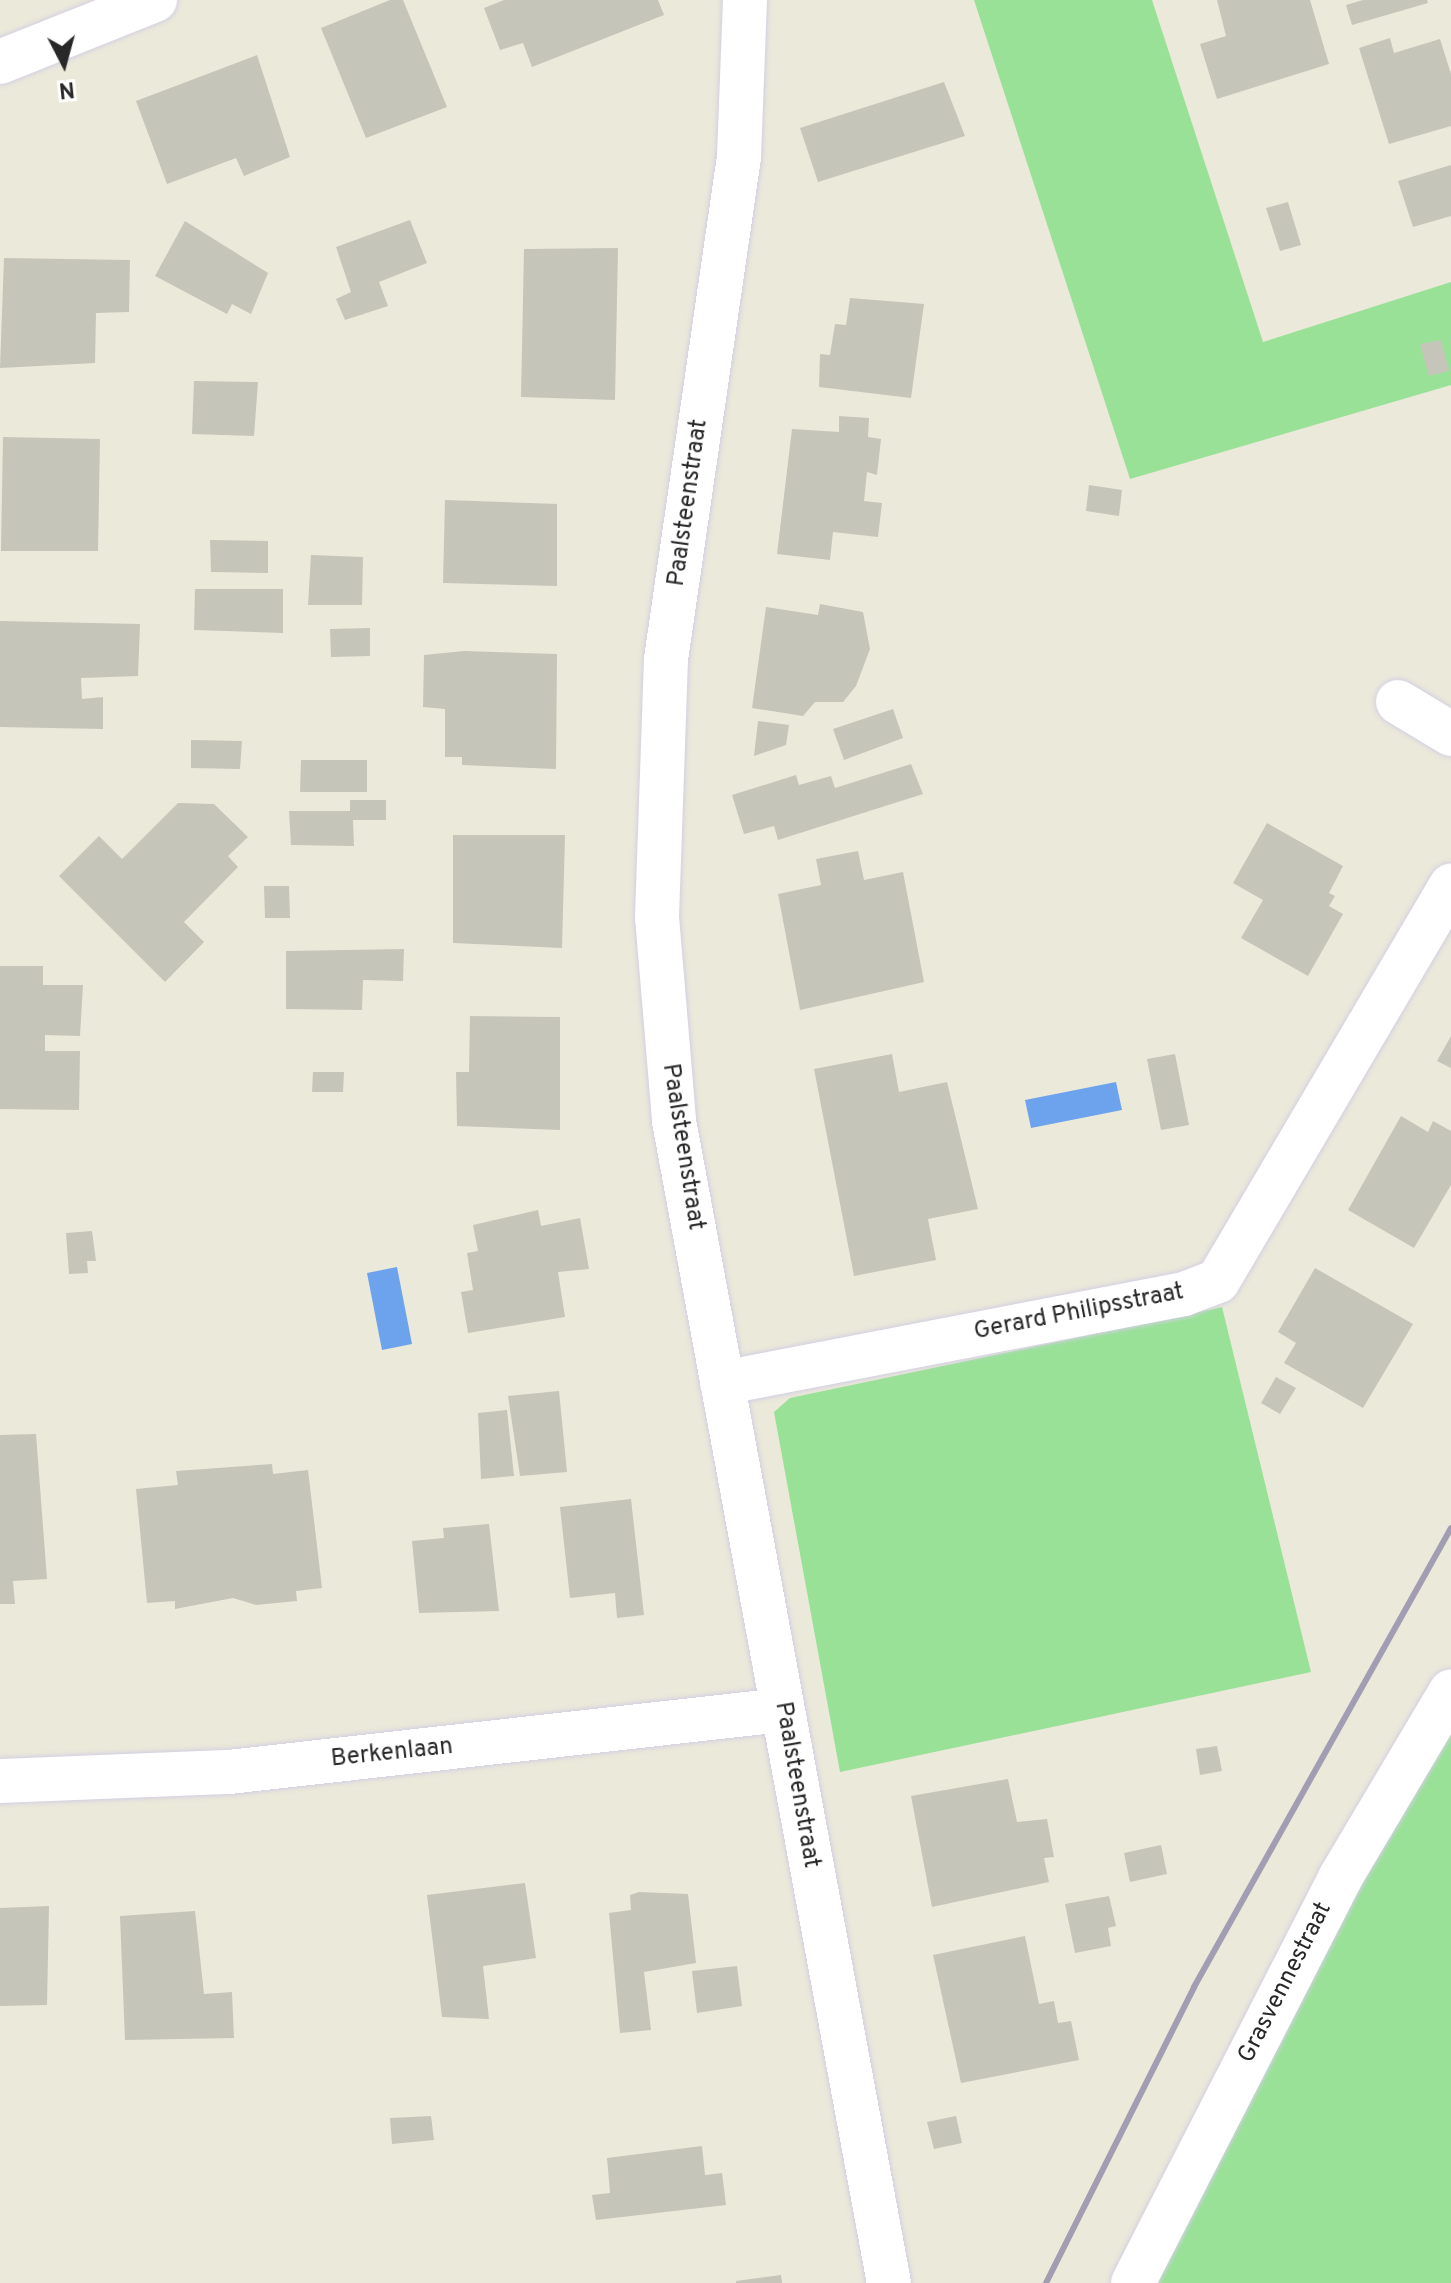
<!DOCTYPE html>
<html>
<head>
<meta charset="utf-8">
<style>
  body { margin:0 }
  #map { position:relative; width:1451px; height:2283px; overflow:hidden; background:#ebe9da; font-family:Overpass,sans-serif }
  div>[style] { position:absolute }
  [style*='--x'] { left:calc(var(--x)*1px); top:calc(var(--y)*1px); width:calc(var(--w)*1px); rotate:calc(var(--a)*1deg) }
  .green>* { inset:0; background:#99e197 }
  .water>* { inset:0; background:#6da3ed }
  .building>* { inset:0; background:#c6c5ba }
  .roads { filter:drop-shadow(0 0 2px #d2cfe2) drop-shadow(0 0 2px #d2cfe2) }
  .street>* { height:44px; margin:-22px; padding:0 22px; transform-origin:22px; border-radius:22px; background:#fff }
  .rail>* { height:6px; margin:-3px; padding:0 3px; transform-origin:3px; border-radius:3px; background:#a19db3 }
  span { translate:-50% -50%; white-space:nowrap; text-align:center; line-height:1.15; -webkit-text-stroke:8px #fff; paint-order:stroke }
  .street-label { font-size:24px; color:#282828 }
  .north { position:absolute; left:24px; top:24px; width:80px; height:80px; -webkit-text-stroke:6px #fff; paint-order:stroke; rotate:174deg; font-size:22px; font-weight:700; line-height:32px; text-align:center; color:#282828 }
  .north::after { content:''; display:block; margin:auto; width:28px; height:36px; background:#282828; clip-path:polygon(50% 0,100% 100%,50% 72%,0 100%) }
</style>
</head>
<body>
<div id="map">
  <div class="green">
    <i style="clip-path:polygon(974px 0,1152px 0,1263px 342px,1451px 282px,1451px 385px,1130px 479px)"></i>
    <i style="clip-path:polygon(1222px 1307px,1311px 1672px,840px 1772px,774px 1412px,790px 1398px)"></i>
    <i style="clip-path:polygon(1451px 1722px,1451px 2283px,1157px 2283px,1409px 1791px)"></i>
  </div>
  <div class="water">
    <i style="clip-path:polygon(1116px 1082px,1122px 1110px,1031px 1128px,1025px 1100px)"></i>
    <i style="clip-path:polygon(397px 1267px,412px 1344px,382px 1350px,367px 1273px)"></i>
  </div>
  <div class="building">
    <i style="clip-path:polygon(390px 0,403px 0,447px 107px,366px 138px,321px 28px)"></i>
    <i style="clip-path:polygon(504px 0,658px 0,664px 15px,532px 67px,523px 43px,500px 50px,484px 8px)"></i>
    <i style="clip-path:polygon(1217px 0,1310px 0,1329px 64px,1217px 99px,1200px 44px,1226px 36px)"></i>
    <i style="clip-path:polygon(1363px 0,1427px 0,1428px 3px,1352px 25px,1346px 5px)"></i>
    <i style="clip-path:polygon(1390px 38px,1394px 53px,1440px 39px,1451px 74px,1451px 126px,1389px 144px,1359px 48px)"></i>
    <i style="clip-path:polygon(257px 55px,290px 157px,244px 176px,236px 158px,167px 184px,136px 101px)"></i>
    <i style="clip-path:polygon(944px 82px,965px 136px,818px 182px,800px 128px)"></i>
    <i style="clip-path:polygon(1451px 165px,1451px 216px,1413px 227px,1398px 181px)"></i>
    <i style="clip-path:polygon(1288px 202px,1301px 245px,1280px 251px,1266px 208px)"></i>
    <i style="clip-path:polygon(410px 220px,427px 263px,379px 282px,388px 306px,345px 320px,336px 299px,351px 292px,336px 247px)"></i>
    <i style="clip-path:polygon(185px 221px,268px 273px,251px 314px,232px 304px,227px 314px,155px 276px)"></i>
    <i style="clip-path:polygon(618px 248px,615px 400px,521px 397px,524px 249px)"></i>
    <i style="clip-path:polygon(4px 258px,130px 260px,129px 312px,96px 313px,95px 363px,0 368px)"></i>
    <i style="clip-path:polygon(850px 298px,924px 304px,911px 398px,819px 387px,820px 354px,830px 355px,835px 324px,846px 325px)"></i>
    <i style="clip-path:polygon(1441px 340px,1449px 371px,1429px 376px,1420px 344px)"></i>
    <i style="clip-path:polygon(194px 381px,258px 382px,254px 436px,192px 434px)"></i>
    <i style="clip-path:polygon(839px 416px,869px 418px,868px 437px,881px 439px,877px 475px,867px 472px,864px 501px,882px 503px,878px 537px,833px 532px,830px 560px,777px 554px,792px 429px,839px 432px)"></i>
    <i style="clip-path:polygon(3px 437px,100px 439px,98px 551px,1px 551px)"></i>
    <i style="clip-path:polygon(1089px 485px,1122px 490px,1119px 516px,1086px 511px)"></i>
    <i style="clip-path:polygon(445px 500px,557px 504px,557px 586px,443px 583px)"></i>
    <i style="clip-path:polygon(210px 540px,268px 541px,268px 573px,211px 572px)"></i>
    <i style="clip-path:polygon(311px 555px,363px 557px,362px 605px,308px 605px)"></i>
    <i style="clip-path:polygon(195px 589px,283px 589px,283px 633px,194px 630px)"></i>
    <i style="clip-path:polygon(820px 604px,863px 612px,870px 649px,856px 686px,843px 702px,815px 702px,803px 716px,752px 708px,766px 607px,818px 615px)"></i>
    <i style="clip-path:polygon(0 621px,140px 624px,138px 676px,81px 678px,82px 699px,103px 697px,103px 729px,0 727px)"></i>
    <i style="clip-path:polygon(370px 628px,370px 656px,331px 657px,330px 629px)"></i>
    <i style="clip-path:polygon(464px 651px,557px 654px,556px 769px,462px 765px,462px 757px,445px 757px,445px 709px,423px 707px,424px 655px)"></i>
    <i style="clip-path:polygon(893px 709px,903px 738px,844px 760px,833px 729px)"></i>
    <i style="clip-path:polygon(758px 721px,789px 725px,786px 745px,754px 756px)"></i>
    <i style="clip-path:polygon(191px 740px,242px 741px,240px 769px,191px 768px)"></i>
    <i style="clip-path:polygon(301px 760px,367px 760px,367px 792px,300px 792px)"></i>
    <i style="clip-path:polygon(911px 764px,923px 794px,778px 840px,774px 826px,744px 834px,732px 795px,796px 775px,799px 785px,831px 776px,835px 788px)"></i>
    <i style="clip-path:polygon(350px 800px,386px 800px,386px 820px,353px 820px,354px 846px,291px 845px,289px 811px,350px 811px)"></i>
    <i style="clip-path:polygon(178px 803px,214px 804px,248px 837px,228px 856px,238px 867px,184px 922px,204px 942px,165px 982px,59px 876px,99px 836px,122px 859px)"></i>
    <i style="clip-path:polygon(1267px 823px,1343px 866px,1329px 893px,1335px 896px,1329px 906px,1343px 914px,1308px 976px,1241px 938px,1263px 900px,1233px 883px)"></i>
    <i style="clip-path:polygon(453px 835px,565px 835px,562px 948px,453px 943px)"></i>
    <i style="clip-path:polygon(858px 851px,864px 880px,903px 872px,924px 982px,800px 1010px,778px 894px,821px 885px,816px 859px)"></i>
    <i style="clip-path:polygon(264px 886px,289px 886px,290px 918px,265px 918px)"></i>
    <i style="clip-path:polygon(404px 949px,403px 981px,363px 980px,362px 1010px,286px 1009px,286px 951px)"></i>
    <i style="clip-path:polygon(0 966px,43px 966px,43px 985px,83px 985px,80px 1036px,45px 1035px,45px 1051px,80px 1051px,79px 1110px,0 1109px)"></i>
    <i style="clip-path:polygon(470px 1016px,560px 1017px,560px 1130px,457px 1126px,456px 1072px,469px 1072px)"></i>
    <i style="clip-path:polygon(1451px 1036px,1451px 1068px,1437px 1061px)"></i>
    <i style="clip-path:polygon(892px 1054px,899px 1092px,947px 1082px,978px 1209px,928px 1219px,936px 1260px,854px 1276px,814px 1069px)"></i>
    <i style="clip-path:polygon(1175px 1054px,1189px 1125px,1161px 1130px,1147px 1059px)"></i>
    <i style="clip-path:polygon(313px 1072px,344px 1072px,343px 1092px,312px 1092px)"></i>
    <i style="clip-path:polygon(1401px 1116px,1428px 1132px,1433px 1121px,1451px 1131px,1451px 1185px,1414px 1248px,1348px 1210px)"></i>
    <i style="clip-path:polygon(538px 1210px,541px 1226px,580px 1218px,589px 1269px,558px 1272px,565px 1317px,468px 1333px,461px 1292px,473px 1290px,467px 1253px,478px 1251px,473px 1225px)"></i>
    <i style="clip-path:polygon(92px 1231px,96px 1261px,87px 1261px,88px 1273px,69px 1274px,66px 1233px)"></i>
    <i style="clip-path:polygon(1315px 1268px,1413px 1324px,1363px 1408px,1284px 1363px,1296px 1343px,1278px 1332px)"></i>
    <i style="clip-path:polygon(1276px 1377px,1296px 1388px,1280px 1414px,1261px 1403px)"></i>
    <i style="clip-path:polygon(559px 1391px,567px 1472px,520px 1476px,508px 1396px)"></i>
    <i style="clip-path:polygon(507px 1410px,514px 1476px,481px 1479px,478px 1413px)"></i>
    <i style="clip-path:polygon(36px 1434px,47px 1579px,13px 1581px,15px 1604px,0 1604px,0 1435px)"></i>
    <i style="clip-path:polygon(272px 1464px,273px 1474px,308px 1470px,322px 1588px,296px 1591px,297px 1601px,256px 1605px,233px 1598px,175px 1609px,175px 1601px,147px 1603px,136px 1489px,178px 1485px,176px 1471px)"></i>
    <i style="clip-path:polygon(631px 1499px,644px 1615px,617px 1618px,615px 1593px,570px 1598px,560px 1507px)"></i>
    <i style="clip-path:polygon(489px 1524px,499px 1611px,419px 1613px,412px 1541px,444px 1538px,443px 1528px)"></i>
    <i style="clip-path:polygon(1217px 1746px,1222px 1771px,1200px 1775px,1196px 1749px)"></i>
    <i style="clip-path:polygon(1008px 1779px,1017px 1822px,1047px 1819px,1054px 1857px,1044px 1858px,1049px 1882px,932px 1907px,911px 1796px)"></i>
    <i style="clip-path:polygon(1161px 1845px,1167px 1874px,1130px 1882px,1124px 1853px)"></i>
    <i style="clip-path:polygon(525px 1883px,536px 1958px,483px 1966px,489px 2019px,442px 2017px,427px 1895px)"></i>
    <i style="clip-path:polygon(639px 1892px,688px 1894px,696px 1963px,644px 1972px,651px 2030px,620px 2033px,609px 1913px,631px 1910px,630px 1895px)"></i>
    <i style="clip-path:polygon(1109px 1896px,1116px 1926px,1108px 1928px,1111px 1946px,1075px 1953px,1065px 1904px)"></i>
    <i style="clip-path:polygon(49px 1906px,47px 2005px,0 2006px,0 1908px)"></i>
    <i style="clip-path:polygon(195px 1911px,204px 1994px,232px 1992px,234px 2038px,125px 2040px,120px 1916px)"></i>
    <i style="clip-path:polygon(1025px 1936px,1039px 2004px,1054px 2001px,1058px 2023px,1071px 2021px,1079px 2060px,961px 2083px,933px 1955px)"></i>
    <i style="clip-path:polygon(737px 1966px,742px 2006px,697px 2013px,692px 1971px)"></i>
    <i style="clip-path:polygon(431px 2116px,434px 2140px,392px 2144px,390px 2118px)"></i>
    <i style="clip-path:polygon(956px 2116px,962px 2143px,934px 2149px,927px 2122px)"></i>
    <i style="clip-path:polygon(702px 2146px,705px 2175px,722px 2173px,726px 2205px,596px 2220px,592px 2195px,610px 2193px,607px 2158px)"></i>
    <i style="clip-path:polygon(781px 2275px,782px 2283px,736px 2283px,736px 2281px)"></i>
  </div>
  <div class="roads">
    <div class="street">
      <i style="--x:745;--y:0;--w:157;--a:92.2"></i>
      <i style="--x:739;--y:157;--w:507;--a:98.27"></i>
      <i style="--x:666;--y:659;--w:258;--a:92"></i>
      <i style="--x:657;--y:917;--w:205;--a:85.2"></i>
      <i style="--x:674;--y:1121;--w:1182;--a:79.52"></i>
      <i style="--x:0;--y:62;--w:167;--a:-21.8"></i>
      <i style="--x:1398;--y:702;--w:62;--a:31.1"></i>
      <i style="--x:722;--y:1383;--w:470;--a:-10.9"></i>
      <i style="--x:1184;--y:1294;--w:36;--a:-21"></i>
      <i style="--x:1218;--y:1281;--w:459;--a:-59.5"></i>
      <i style="--x:0;--y:1781;--w:229;--a:-2.3"></i>
      <i style="--x:229;--y:1772;--w:556;--a:-6.4"></i>
      <i style="--x:1133;--y:2283;--w:455;--a:-62.9"></i>
      <i style="--x:1340;--y:1878;--w:217;--a:-59.3"></i>
    </div>
  </div>
  <div class="rail">
    <i style="--x:1046;--y:2283;--w:331;--a:-63.4"></i>
    <i style="--x:1194;--y:1987;--w:526;--a:-60.75"></i>
  </div>
  <div class="street-label">
    <span style="left:689px;top:503px;rotate:-82deg">Paalsteenstraat</span>
    <span style="left:682px;top:1147px;rotate:81deg">Paalsteenstraat</span>
    <span style="left:1079px;top:1313px;rotate:-11deg">Gerard Philipsstraat</span>
    <span style="left:392px;top:1754px;rotate:-6deg">Berkenlaan</span>
    <span style="left:796px;top:1785px;rotate:80deg">Paalsteenstraat</span>
    <span style="left:1286px;top:1983px;rotate:-63deg">Grasvennestraat</span>
  </div>
  <div class="north">N</div>
</div>
</body>
</html>
